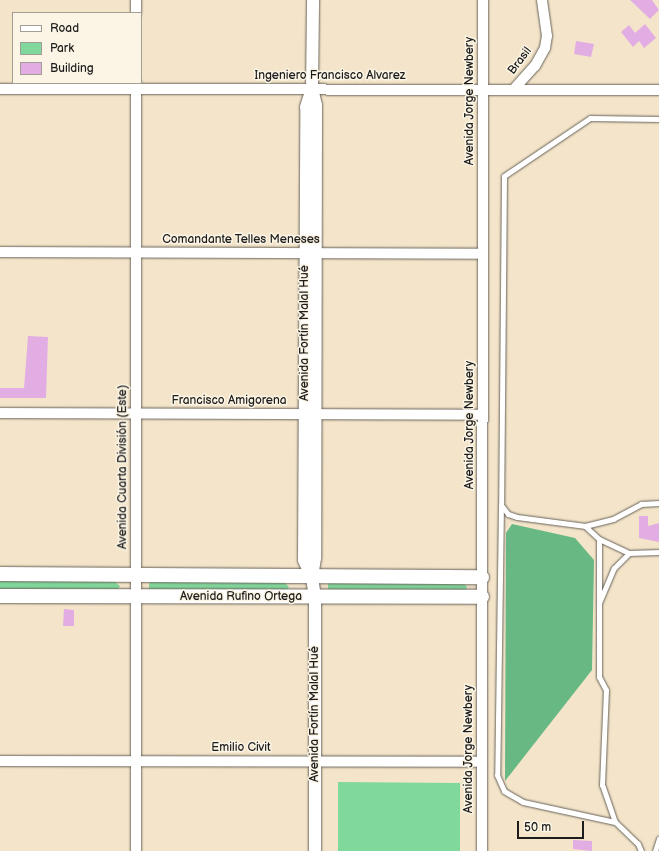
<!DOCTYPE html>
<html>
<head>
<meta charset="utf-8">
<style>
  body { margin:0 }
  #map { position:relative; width:659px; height:851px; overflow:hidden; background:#f4e5ca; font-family:"Balsamiq Sans",sans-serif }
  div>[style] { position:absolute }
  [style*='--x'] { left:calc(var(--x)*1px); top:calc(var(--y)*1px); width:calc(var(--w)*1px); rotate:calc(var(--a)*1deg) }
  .green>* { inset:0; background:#81d89c }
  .forest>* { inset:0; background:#68b884 }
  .building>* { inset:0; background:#e2ade3 }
  .roads { filter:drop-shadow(0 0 1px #686259) drop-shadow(0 0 1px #686259) }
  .service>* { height:5px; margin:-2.5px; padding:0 2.5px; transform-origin:2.5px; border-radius:2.5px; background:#fff }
  .minor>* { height:10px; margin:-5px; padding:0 5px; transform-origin:5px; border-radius:5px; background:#fff }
  .tertiary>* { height:12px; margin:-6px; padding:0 6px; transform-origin:6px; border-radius:6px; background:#fff }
  .secondary>* { height:14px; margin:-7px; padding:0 7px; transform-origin:7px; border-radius:7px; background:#fff }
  span { translate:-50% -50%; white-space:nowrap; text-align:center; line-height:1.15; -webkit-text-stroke:3px #fcf5e5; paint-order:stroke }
  .street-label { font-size:12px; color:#1c1c1c }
  .legend { position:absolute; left:12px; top:12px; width:130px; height:72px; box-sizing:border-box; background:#fcf5e5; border:1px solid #a29e95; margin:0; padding:5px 7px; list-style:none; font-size:12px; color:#1c1c1c }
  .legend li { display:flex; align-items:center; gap:8px; height:20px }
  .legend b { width:20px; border:1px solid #a29e95 }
  .scale { position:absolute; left:517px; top:821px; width:67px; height:18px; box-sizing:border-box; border:2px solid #1c1c1c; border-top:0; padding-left:5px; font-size:12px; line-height:14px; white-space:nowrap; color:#1c1c1c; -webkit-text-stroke:3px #fcf5e5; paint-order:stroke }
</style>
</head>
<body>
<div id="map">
  <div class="green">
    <i style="clip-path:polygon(0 581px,115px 582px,120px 586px,118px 589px,0 590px)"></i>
    <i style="clip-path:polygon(153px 582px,284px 582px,289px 587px,287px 590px,149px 589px,149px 583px)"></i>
    <i style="clip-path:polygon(331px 582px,463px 582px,467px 587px,466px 590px,328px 590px,328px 583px)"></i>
    <i style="clip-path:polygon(338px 782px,460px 783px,460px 851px,338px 851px)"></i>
  </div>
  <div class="forest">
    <i style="clip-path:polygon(512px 524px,575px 538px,594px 560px,592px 670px,505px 781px,506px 533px)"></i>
  </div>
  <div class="building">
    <i style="clip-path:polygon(630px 0,652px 0,659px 10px,650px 19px)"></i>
    <i style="clip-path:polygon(645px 24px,656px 38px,644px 48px,639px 41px,633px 47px,621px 32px,629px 25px,635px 33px)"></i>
    <i style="clip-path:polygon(576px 41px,594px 44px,591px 57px,574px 54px)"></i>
    <i style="clip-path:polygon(28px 336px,48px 337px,46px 398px,0 398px,0 388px,24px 388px)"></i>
    <i style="clip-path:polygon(639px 516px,648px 516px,648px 526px,659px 523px,659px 542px,639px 538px)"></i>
    <i style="clip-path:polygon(64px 609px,74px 610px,74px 626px,63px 626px)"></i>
    <i style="clip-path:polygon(573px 840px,592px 841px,592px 851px,573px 849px)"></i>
  </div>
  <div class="roads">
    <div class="service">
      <i style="--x:659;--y:119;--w:69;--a:-179.2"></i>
      <i style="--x:590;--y:118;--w:104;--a:146"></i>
      <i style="--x:504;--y:176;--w:329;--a:90.5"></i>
      <i style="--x:501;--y:505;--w:11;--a:52"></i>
      <i style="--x:508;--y:514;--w:9;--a:18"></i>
      <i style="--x:517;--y:517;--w:69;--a:7.5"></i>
      <i style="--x:585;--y:526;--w:29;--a:-14"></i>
      <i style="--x:613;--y:519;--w:32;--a:-28"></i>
      <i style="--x:641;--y:504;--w:18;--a:-3"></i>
      <i style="--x:501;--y:505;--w:270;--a:90.8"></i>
      <i style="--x:497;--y:775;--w:17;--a:66"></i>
      <i style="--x:504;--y:791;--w:22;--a:30"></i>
      <i style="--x:523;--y:802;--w:94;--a:12.3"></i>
      <i style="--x:585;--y:526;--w:19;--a:43"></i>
      <i style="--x:599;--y:539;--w:61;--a:90"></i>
      <i style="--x:599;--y:539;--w:33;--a:25"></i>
      <i style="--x:641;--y:851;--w:8;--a:-113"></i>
      <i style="--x:638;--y:844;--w:32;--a:-136"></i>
      <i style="--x:615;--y:822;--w:39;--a:-109"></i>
      <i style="--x:602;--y:785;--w:95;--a:-87.6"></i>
      <i style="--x:606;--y:690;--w:15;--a:-118"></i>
      <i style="--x:599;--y:677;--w:74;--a:-90"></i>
      <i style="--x:599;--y:603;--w:38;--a:-67"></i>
      <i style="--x:614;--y:568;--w:21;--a:-45"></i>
      <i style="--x:629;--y:553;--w:30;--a:-2"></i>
      <i style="--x:655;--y:851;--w:13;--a:-72"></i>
    </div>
    <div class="minor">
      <i style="--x:136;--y:0;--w:13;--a:90"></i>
      <i style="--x:136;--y:83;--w:768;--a:90"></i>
      <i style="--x:0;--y:89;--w:659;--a:0.09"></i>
      <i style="--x:514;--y:89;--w:31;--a:-48"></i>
      <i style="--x:535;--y:66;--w:21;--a:-61"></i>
      <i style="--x:545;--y:48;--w:12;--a:-81"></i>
      <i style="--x:547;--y:36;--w:36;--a:-98"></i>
      <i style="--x:0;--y:252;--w:483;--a:0.2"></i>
      <i style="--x:0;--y:413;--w:483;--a:0.2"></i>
      <i style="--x:0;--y:761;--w:482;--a:0.1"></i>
      <i style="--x:482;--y:851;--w:851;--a:-89.93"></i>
    </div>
    <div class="tertiary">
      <i style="--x:312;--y:88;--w:17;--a:77"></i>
      <i style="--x:316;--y:105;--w:453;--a:90.1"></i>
      <i style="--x:315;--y:558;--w:20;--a:99"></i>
      <i style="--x:312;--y:578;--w:20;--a:-114"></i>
      <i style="--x:304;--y:560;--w:453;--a:-89.7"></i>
      <i style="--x:306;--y:107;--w:20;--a:-72"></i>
      <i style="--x:312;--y:88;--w:88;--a:-89.3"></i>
      <i style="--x:312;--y:578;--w:19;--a:81"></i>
      <i style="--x:315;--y:597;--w:254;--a:90"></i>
    </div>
    <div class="secondary">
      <i style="--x:0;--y:574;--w:482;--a:0.4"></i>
      <i style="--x:0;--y:596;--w:482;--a:0.1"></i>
    </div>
  </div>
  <div class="street-label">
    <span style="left:520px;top:61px;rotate:-53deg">Brasil</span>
    <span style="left:330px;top:76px">Ingeniero Francisco Alvarez</span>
    <span style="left:470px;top:101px;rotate:-90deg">Avenida Jorge Newbery</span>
    <span style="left:241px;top:240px">Comandante Telles Meneses</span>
    <span style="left:305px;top:333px;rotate:-90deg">Avenida Fortín Malal Hué</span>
    <span style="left:229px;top:401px">Francisco Amigorena</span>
    <span style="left:470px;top:425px;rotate:-90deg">Avenida Jorge Newbery</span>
    <span style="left:123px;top:467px;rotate:-90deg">Avenida Cuarta División (Este)</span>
    <span style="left:241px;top:597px">Avenida Rufino Ortega</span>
    <span style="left:315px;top:714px;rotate:-90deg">Avenida Fortín Malal Hué</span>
    <span style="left:241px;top:748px">Emilio Civit</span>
    <span style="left:469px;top:749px;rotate:-90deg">Avenida Jorge Newbery</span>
  </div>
  <ul class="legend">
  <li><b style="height:5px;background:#fff"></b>Road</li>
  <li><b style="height:11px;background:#81d89c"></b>Park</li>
  <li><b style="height:11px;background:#e2ade3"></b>Building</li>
  </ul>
  <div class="scale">50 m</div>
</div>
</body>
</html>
